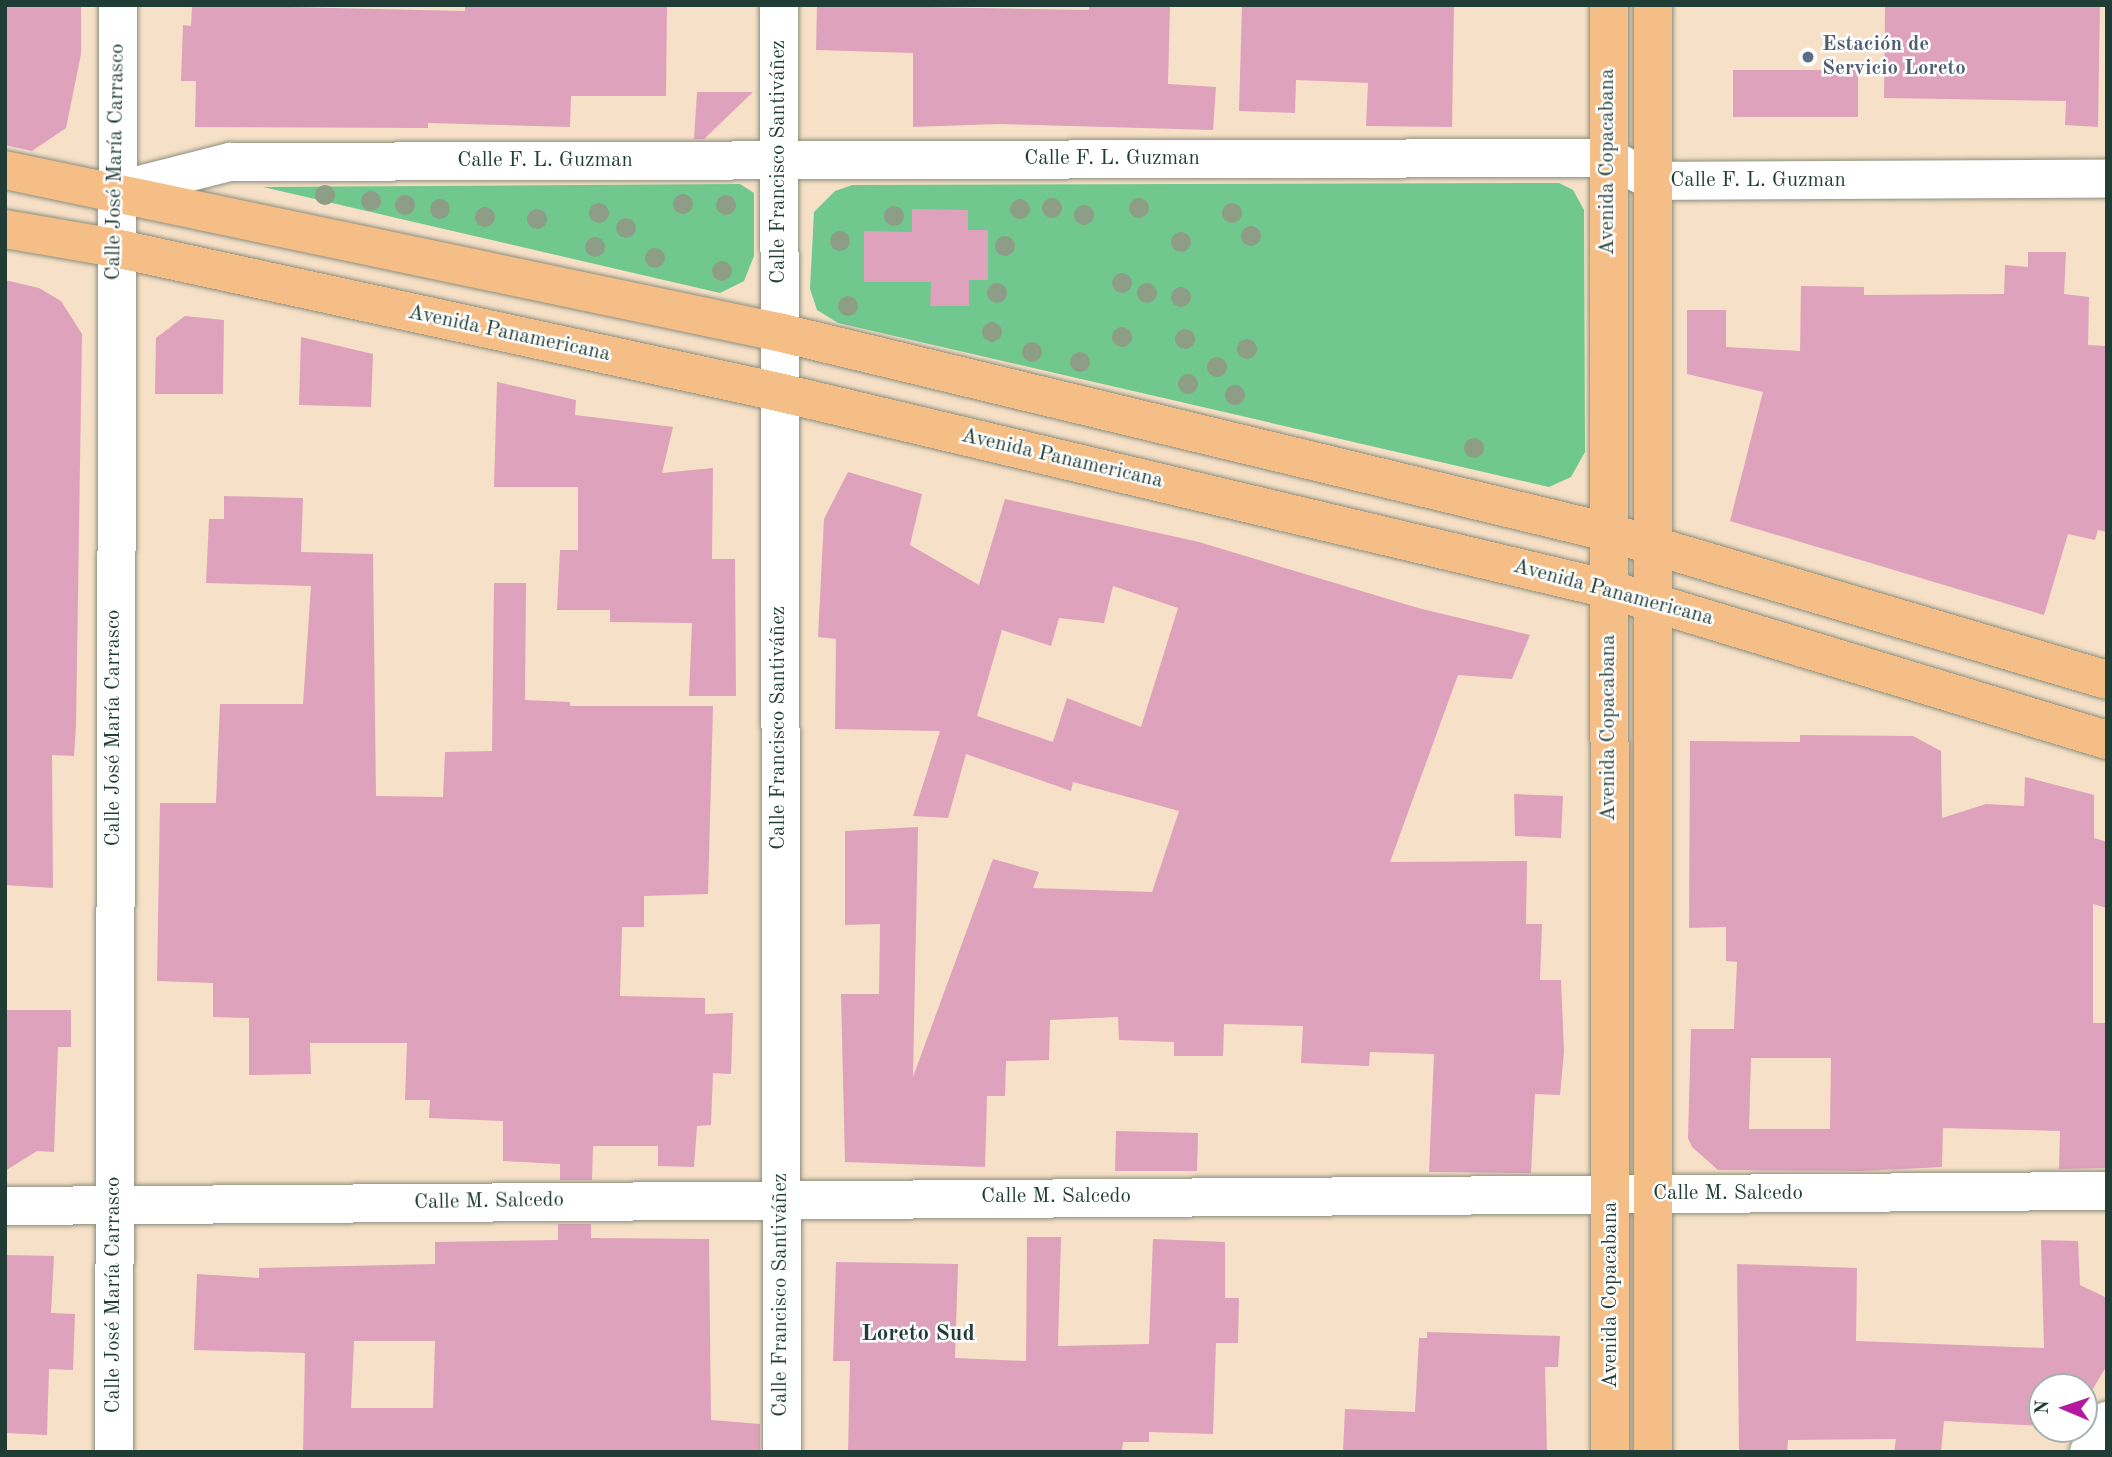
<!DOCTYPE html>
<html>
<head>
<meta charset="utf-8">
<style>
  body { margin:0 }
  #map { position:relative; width:2112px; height:1457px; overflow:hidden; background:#f6e0c7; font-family:"Old Standard TT",serif }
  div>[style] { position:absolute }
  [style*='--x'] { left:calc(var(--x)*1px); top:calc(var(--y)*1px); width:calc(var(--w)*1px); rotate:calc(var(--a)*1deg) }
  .green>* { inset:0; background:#71c88e }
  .building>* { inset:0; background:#dea2bd }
  .roads { filter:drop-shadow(0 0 2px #8a8e7e) drop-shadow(0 0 2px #8a8e7e) }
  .minor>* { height:38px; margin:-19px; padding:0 19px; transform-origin:19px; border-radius:19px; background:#fff }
  .major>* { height:38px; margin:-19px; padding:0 19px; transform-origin:19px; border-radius:19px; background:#f6be87 }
  .trees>* { width:20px; height:20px; margin:-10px; border-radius:50%; background:#8e9d85 }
  .dots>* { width:19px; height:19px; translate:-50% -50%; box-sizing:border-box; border:4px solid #fff; border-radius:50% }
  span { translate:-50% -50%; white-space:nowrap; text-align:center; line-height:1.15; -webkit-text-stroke:5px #fff; paint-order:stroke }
  .service-label { font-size:21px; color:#4e5e75; font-weight:700 }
  .left { translate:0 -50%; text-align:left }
  .street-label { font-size:21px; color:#1f3d34 }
  .neighbourhood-label { font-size:23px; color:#1f3d34; font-weight:700 }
  .frame { position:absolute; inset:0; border:7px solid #1f3d34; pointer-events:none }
  .north { position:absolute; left:2028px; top:1373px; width:70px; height:70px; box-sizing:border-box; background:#fff; border:2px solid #a5b1ae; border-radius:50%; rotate:272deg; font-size:19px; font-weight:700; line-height:28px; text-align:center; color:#1f3d34 }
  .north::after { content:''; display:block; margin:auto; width:24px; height:32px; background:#b5179e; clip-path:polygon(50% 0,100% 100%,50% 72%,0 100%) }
</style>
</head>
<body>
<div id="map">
  <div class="green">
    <i style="clip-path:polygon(1559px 183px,1573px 190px,1584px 210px,1585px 452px,1571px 477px,1549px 487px,838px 323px,817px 310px,810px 289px,814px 212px,835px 191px,852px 185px)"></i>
    <i style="clip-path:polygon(740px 184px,754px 193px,754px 256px,744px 281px,720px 293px,263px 187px)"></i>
  </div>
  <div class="building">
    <i style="clip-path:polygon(5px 5px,81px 5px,81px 54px,66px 128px,32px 151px,5px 145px)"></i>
    <i style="clip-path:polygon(192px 5px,465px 11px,465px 5px,667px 5px,666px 96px,571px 96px,570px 127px,428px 123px,428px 128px,195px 127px,196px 81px,181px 81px,183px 25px,191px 26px)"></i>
    <i style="clip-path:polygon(817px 5px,1089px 10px,1089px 5px,1170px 5px,1168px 84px,1216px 87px,1213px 130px,998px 124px,913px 127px,913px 53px,816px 50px)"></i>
    <i style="clip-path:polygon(1242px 5px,1454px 5px,1452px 127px,1366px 126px,1368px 83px,1296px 80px,1295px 113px,1239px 111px)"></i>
    <i style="clip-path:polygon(1885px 5px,2100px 5px,2098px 127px,2065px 125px,2066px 101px,1884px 98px)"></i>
    <i style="clip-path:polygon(1733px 70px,1858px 70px,1858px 117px,1733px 117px)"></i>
    <i style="clip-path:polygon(697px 92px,753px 92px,704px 139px,694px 139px)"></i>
    <i style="clip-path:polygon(912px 209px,968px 210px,968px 230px,988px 230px,988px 280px,969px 280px,969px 306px,930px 306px,931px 282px,864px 282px,864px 231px,912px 232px)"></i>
    <i style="clip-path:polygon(2028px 252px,2066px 252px,2064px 294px,2089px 297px,2088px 345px,2107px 346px,2107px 532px,2098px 530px,2095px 540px,2068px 534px,2044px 615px,1730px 521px,1763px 392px,1687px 374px,1687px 310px,1726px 310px,1726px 347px,1800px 351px,1801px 286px,1864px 287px,1864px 295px,2004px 294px,2005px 265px,2028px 267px)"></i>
    <i style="clip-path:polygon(5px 280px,39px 288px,61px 301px,82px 334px,76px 726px,74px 756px,52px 755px,53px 888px,5px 885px)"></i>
    <i style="clip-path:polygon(185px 316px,224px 320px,223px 394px,155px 394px,156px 338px)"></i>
    <i style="clip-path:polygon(301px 337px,373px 354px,371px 407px,299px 405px)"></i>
    <i style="clip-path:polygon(497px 382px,576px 400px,575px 415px,673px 427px,662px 473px,713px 468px,712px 559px,735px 559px,736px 696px,689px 696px,692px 623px,610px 622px,610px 610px,557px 610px,560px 550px,578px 550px,578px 487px,494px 487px)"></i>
    <i style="clip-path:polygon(evenodd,848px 472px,922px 494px,910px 545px,979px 585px,1005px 499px,1199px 542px,1418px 608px,1530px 635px,1512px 679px,1458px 675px,1390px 862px,1527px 861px,1526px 924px,1542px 924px,1540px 980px,1561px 980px,1564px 1052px,1560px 1095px,1535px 1094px,1531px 1173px,1429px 1172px,1434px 1054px,1370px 1052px,1369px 1066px,1301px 1063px,1303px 1026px,1224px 1024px,1223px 1056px,1174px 1056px,1174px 1042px,1119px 1040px,1118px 1017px,1050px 1020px,1049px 1060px,1006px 1061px,1005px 1096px,987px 1096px,985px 1167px,845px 1162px,841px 994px,879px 994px,880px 924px,845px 925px,845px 831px,918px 827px,913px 1077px,993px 859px,1039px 872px,1033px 888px,1152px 892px,1179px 811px,1073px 782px,1071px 791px,966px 754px,948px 818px,913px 816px,940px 731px,835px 729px,836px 639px,818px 637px,822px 558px,824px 519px,848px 472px,1113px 586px,1178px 608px,1141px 727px,1067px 698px,1053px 742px,977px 716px,1002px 630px,1051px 646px,1059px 618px,1104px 623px,1113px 586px)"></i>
    <i style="clip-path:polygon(224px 496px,303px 498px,301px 552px,373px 554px,376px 796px,443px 797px,445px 752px,492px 751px,494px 583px,526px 583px,525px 700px,570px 702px,570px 706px,713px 706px,708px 894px,644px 896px,644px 927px,622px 927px,620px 996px,705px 998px,705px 1014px,733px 1013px,731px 1074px,713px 1073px,711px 1125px,697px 1126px,694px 1167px,658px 1166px,658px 1146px,593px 1146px,592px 1180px,560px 1180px,560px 1164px,503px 1161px,503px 1121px,429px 1118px,430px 1100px,405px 1100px,407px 1043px,310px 1043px,311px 1074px,249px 1075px,249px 1018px,213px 1017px,213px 983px,157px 981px,160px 803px,216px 803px,220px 704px,303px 704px,311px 586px,206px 583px,209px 519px,224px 519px)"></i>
    <i style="clip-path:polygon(evenodd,1800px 735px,1913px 736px,1941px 751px,1942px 818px,1986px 804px,2024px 806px,2025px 777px,2094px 795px,2094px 838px,2107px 842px,2107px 908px,2093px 904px,2093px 1023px,2107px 1023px,2107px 1168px,2059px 1169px,2060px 1131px,1943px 1128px,1942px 1167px,1863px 1171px,1718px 1170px,1692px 1147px,1688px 1138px,1691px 1029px,1734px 1029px,1737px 962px,1726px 961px,1726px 927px,1689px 928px,1690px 741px,1800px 742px,1800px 735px,1751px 1058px,1831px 1058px,1830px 1129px,1749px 1129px,1751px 1058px)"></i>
    <i style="clip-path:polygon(1514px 794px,1563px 796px,1561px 838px,1515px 836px)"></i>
    <i style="clip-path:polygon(5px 1010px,71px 1010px,71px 1047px,58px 1047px,54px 1152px,37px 1151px,5px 1171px)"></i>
    <i style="clip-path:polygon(1116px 1131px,1198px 1133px,1197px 1171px,1115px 1171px)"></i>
    <i style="clip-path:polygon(evenodd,558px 1224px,591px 1224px,591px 1238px,709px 1239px,711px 1420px,760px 1424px,760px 1452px,303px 1452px,305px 1353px,194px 1350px,197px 1274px,259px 1278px,259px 1268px,435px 1264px,435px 1242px,558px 1240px,558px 1224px,354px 1341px,435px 1341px,433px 1408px,351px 1408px,354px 1341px)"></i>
    <i style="clip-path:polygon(1027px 1237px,1061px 1237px,1058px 1346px,1149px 1344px,1153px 1239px,1225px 1242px,1225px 1298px,1239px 1298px,1238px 1343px,1216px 1343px,1213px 1434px,1149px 1432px,1149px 1442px,1123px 1442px,1122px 1452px,848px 1452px,850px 1361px,833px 1361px,836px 1262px,958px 1264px,955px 1358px,1026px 1361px)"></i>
    <i style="clip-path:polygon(2041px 1240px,2078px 1241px,2080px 1285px,2107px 1298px,2107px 1365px,2084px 1404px,2084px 1387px,2042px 1387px,2042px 1426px,1944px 1421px,1941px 1452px,1894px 1452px,1896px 1439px,1788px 1440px,1787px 1452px,1739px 1452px,1737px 1264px,1857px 1268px,1856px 1341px,2044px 1348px)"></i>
    <i style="clip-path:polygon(5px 1255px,54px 1256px,51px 1313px,75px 1314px,73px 1370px,49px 1369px,47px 1435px,7px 1433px,5px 1426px)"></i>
    <i style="clip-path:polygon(1427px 1332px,1560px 1336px,1558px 1367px,1545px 1367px,1547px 1452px,1343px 1452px,1345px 1409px,1415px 1412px,1419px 1338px,1427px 1338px)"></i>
  </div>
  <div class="roads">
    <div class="minor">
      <i style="--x:779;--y:5;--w:1447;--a:89.88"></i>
      <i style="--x:116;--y:191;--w:118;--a:-14.3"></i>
      <i style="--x:230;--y:162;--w:1379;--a:-0.17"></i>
      <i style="--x:1609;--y:158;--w:50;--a:27.6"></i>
      <i style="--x:1653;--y:181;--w:454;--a:-0.3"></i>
      <i style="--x:5;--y:1206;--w:2102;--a:-0.41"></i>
      <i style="--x:114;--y:1452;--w:1447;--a:-89.84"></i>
      <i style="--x:2089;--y:1452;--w:36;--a:-60"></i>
    </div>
    <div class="major">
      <i style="--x:1609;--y:5;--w:1447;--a:89.96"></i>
      <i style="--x:5;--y:170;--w:790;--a:11.84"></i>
      <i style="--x:778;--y:332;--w:853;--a:13.56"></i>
      <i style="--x:1607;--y:532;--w:521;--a:16.49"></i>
      <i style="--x:5;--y:229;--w:112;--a:9.8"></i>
      <i style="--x:115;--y:248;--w:678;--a:12.25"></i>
      <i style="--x:778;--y:392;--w:853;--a:13.35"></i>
      <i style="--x:1608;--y:589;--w:521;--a:16.84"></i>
      <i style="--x:1653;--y:1452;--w:1447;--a:-90"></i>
    </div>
  </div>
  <div class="trees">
    <i style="left:325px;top:195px"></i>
    <i style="left:371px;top:201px"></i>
    <i style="left:683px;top:204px"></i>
    <i style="left:405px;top:205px"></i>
    <i style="left:726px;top:205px"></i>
    <i style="left:1052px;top:208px"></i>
    <i style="left:1139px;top:208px"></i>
    <i style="left:440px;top:209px"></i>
    <i style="left:1020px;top:209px"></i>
    <i style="left:599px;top:213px"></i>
    <i style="left:1232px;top:213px"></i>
    <i style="left:1084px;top:215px"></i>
    <i style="left:894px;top:216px"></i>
    <i style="left:485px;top:217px"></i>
    <i style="left:537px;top:219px"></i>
    <i style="left:626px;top:228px"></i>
    <i style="left:1251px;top:236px"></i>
    <i style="left:840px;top:241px"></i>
    <i style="left:1181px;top:242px"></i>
    <i style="left:1005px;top:246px"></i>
    <i style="left:595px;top:247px"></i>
    <i style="left:655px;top:258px"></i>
    <i style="left:722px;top:271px"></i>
    <i style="left:1122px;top:283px"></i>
    <i style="left:997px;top:293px"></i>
    <i style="left:1147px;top:293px"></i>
    <i style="left:1181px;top:297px"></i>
    <i style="left:848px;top:306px"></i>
    <i style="left:992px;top:332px"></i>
    <i style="left:1122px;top:337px"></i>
    <i style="left:1185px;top:339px"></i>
    <i style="left:1247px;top:349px"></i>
    <i style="left:1032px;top:352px"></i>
    <i style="left:1080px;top:362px"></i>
    <i style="left:1217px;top:367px"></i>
    <i style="left:1188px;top:384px"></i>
    <i style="left:1235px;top:395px"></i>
    <i style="left:1474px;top:448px"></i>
  </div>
  <div class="dots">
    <i style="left:1808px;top:57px;background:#5c6f8a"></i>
  </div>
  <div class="service-label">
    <span class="left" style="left:1822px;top:57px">Estación de<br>Servicio Loreto</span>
  </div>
  <div class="street-label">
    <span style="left:1112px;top:159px">Calle F. L. Guzman</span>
    <span style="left:545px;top:161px">Calle F. L. Guzman</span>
    <span style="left:116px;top:162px;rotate:-89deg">Calle José María Carrasco</span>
    <span style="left:779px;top:162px;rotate:-90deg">Calle Francisco Santiváñez</span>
    <span style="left:1608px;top:162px;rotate:-90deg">Avenida Copacabana</span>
    <span style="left:1758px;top:181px">Calle F. L. Guzman</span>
    <span style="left:509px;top:334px;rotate:12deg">Avenida Panamericana</span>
    <span style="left:1062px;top:459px;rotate:13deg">Avenida Panamericana</span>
    <span style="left:1613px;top:593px;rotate:15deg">Avenida Panamericana</span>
    <span style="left:114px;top:728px;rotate:-90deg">Calle José María Carrasco</span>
    <span style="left:779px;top:728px;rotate:-90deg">Calle Francisco Santiváñez</span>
    <span style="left:1609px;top:728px;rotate:-90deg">Avenida Copacabana</span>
    <span style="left:1728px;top:1194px">Calle M. Salcedo</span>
    <span style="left:1056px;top:1197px">Calle M. Salcedo</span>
    <span style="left:489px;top:1202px;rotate:-1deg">Calle M. Salcedo</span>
    <span style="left:114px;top:1295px;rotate:-90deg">Calle José María Carrasco</span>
    <span style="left:781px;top:1295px;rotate:-90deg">Calle Francisco Santiváñez</span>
    <span style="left:1611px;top:1295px;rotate:-90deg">Avenida Copacabana</span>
  </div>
  <div class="neighbourhood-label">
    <span style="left:918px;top:1334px">Loreto Sud</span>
  </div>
  <div class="frame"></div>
  <div class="north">N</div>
</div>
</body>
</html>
